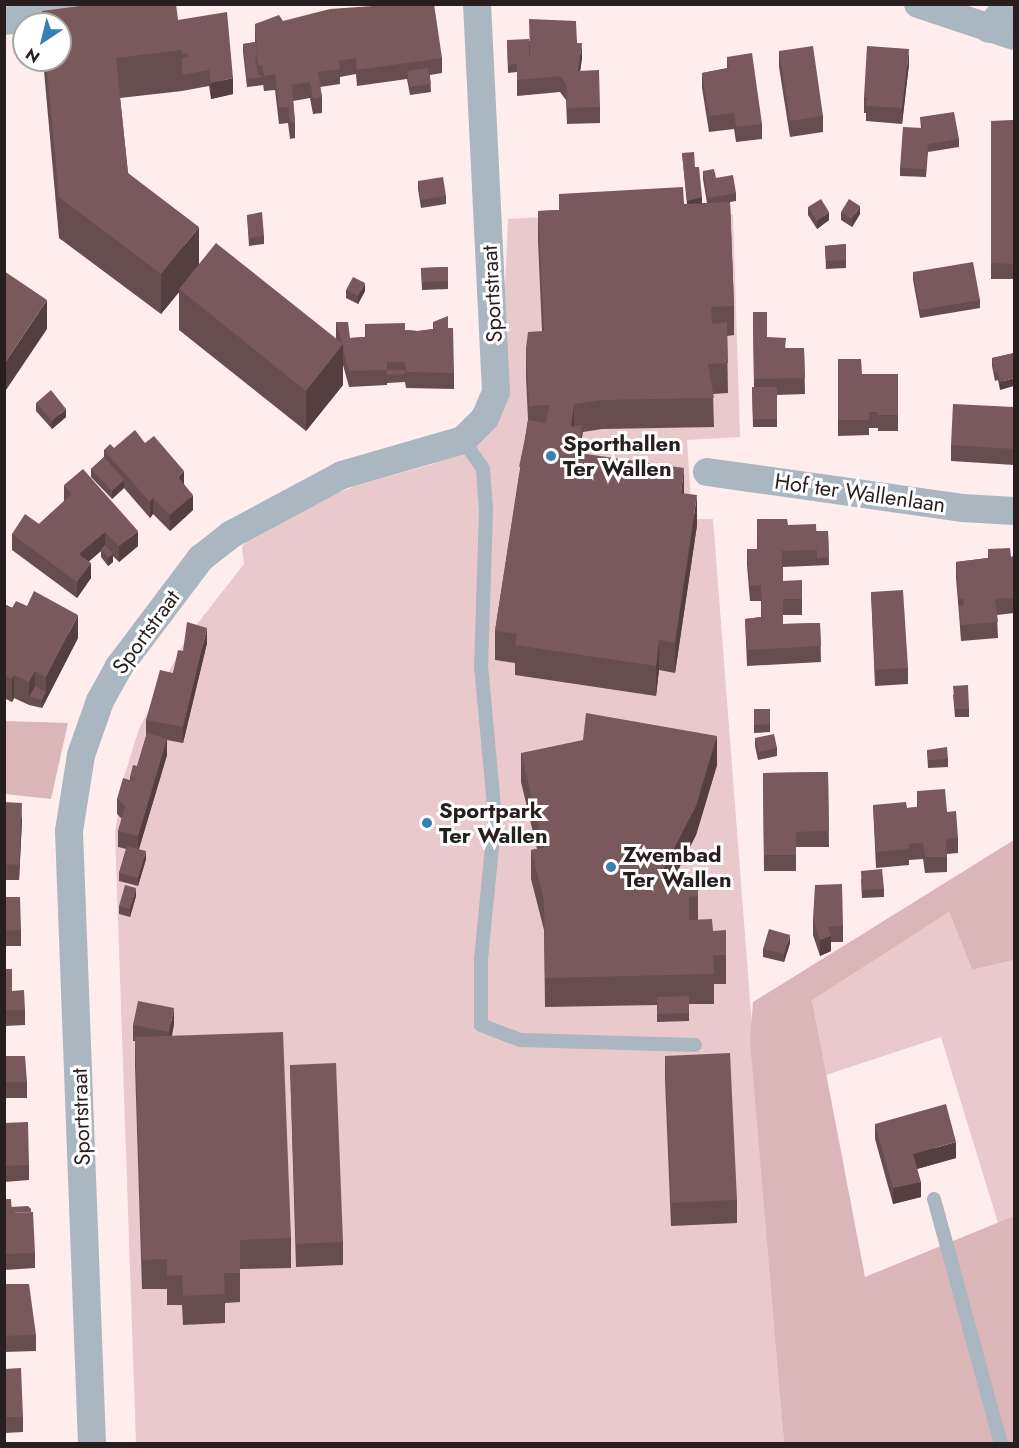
<!DOCTYPE html>
<html>
<head>
<meta charset="utf-8">
<style>
  body { margin:0 }
  #map { position:relative; width:1019px; height:1448px; overflow:hidden; background:#ffeced; font-family:Jost,sans-serif }
  div>[style] { position:absolute }
  [style*='--x'] { left:calc(var(--x)*1px); top:calc(var(--y)*1px); width:calc(var(--w)*1px); rotate:calc(var(--a)*1deg) }
  .green>* { inset:0; background:#e9c9cb }
  .forest>* { inset:0; background:#dbb6b8 }
  .lane>* { height:14px; margin:-7px; padding:0 7px; transform-origin:7px; border-radius:7px; background:#aab6c0 }
  .street>* { height:28px; margin:-14px; padding:0 14px; transform-origin:14px; border-radius:14px; background:#aab6c0 }
  .wall>* { inset:0; background:#684d4e }
  .shaded-wall>* { inset:0; background:#553e40 }
  .building>* { inset:0; background:#79595b }
  .dots>* { width:16px; height:16px; translate:-50% -50%; box-sizing:border-box; border:3px solid #fff; border-radius:50% }
  span { translate:-50% -50%; white-space:nowrap; text-align:center; line-height:1.15; -webkit-text-stroke:6px #fff; paint-order:stroke }
  .street-label { font-size:22px; color:#291e1f }
  .poi-label { font-size:22px; color:#291e1f; font-weight:700 }
  .left { translate:0 -50%; text-align:left }
  .frame { position:absolute; inset:0; border:6px solid #291e1f; pointer-events:none }
  .north { position:absolute; left:12px; top:12px; width:60px; height:60px; box-sizing:border-box; background:#fff; border:2px solid #a9a5a5; border-radius:50%; rotate:215deg; font-size:16px; font-weight:700; line-height:24px; text-align:center; color:#291e1f }
  .north::after { content:''; display:block; margin:auto; width:21px; height:27px; background:#3680b4; clip-path:polygon(50% 0,100% 100%,50% 72%,0 100%) }
</style>
</head>
<body>
<div id="map">
  <div class="green">
    <i style="clip-path:polygon(703px 208px,733px 215px,740px 437px,687px 440px,692px 519px,713px 519px,784px 1443px,136px 1444px,115px 832px,124px 777px,139px 729px,187px 637px,244px 564px,242px 547px,246px 542px,277px 518px,355px 486px,433px 464px,469px 449px,501px 380px,508px 219px)"></i>
    <i style="clip-path:polygon(949px 912px,972px 970px,1014px 960px,1014px 1216px,998px 1223px,941px 1037px,826px 1075px,812px 999px)"></i>
  </div>
  <div class="forest">
    <i style="clip-path:polygon(5px 721px,68px 723px,51px 799px,5px 794px)"></i>
    <i style="clip-path:polygon(1014px 840px,1014px 960px,972px 970px,949px 912px,812px 1000px,865px 1277px,1014px 1216px,1014px 1443px,784px 1443px,750px 1040px,753px 1002px)"></i>
  </div>
  <div class="lane">
    <i style="--x:463;--y:440;--w:35;--a:55"></i>
    <i style="--x:483;--y:469;--w:41;--a:85.8"></i>
    <i style="--x:486;--y:510;--w:156;--a:91.8"></i>
    <i style="--x:481;--y:666;--w:151;--a:84.7"></i>
    <i style="--x:495;--y:816;--w:144;--a:95.6"></i>
    <i style="--x:481;--y:959;--w:66;--a:90"></i>
    <i style="--x:481;--y:1025;--w:42;--a:21"></i>
    <i style="--x:520;--y:1040;--w:175;--a:1.6"></i>
    <i style="--x:934;--y:1199;--w:254;--a:74.7"></i>
  </div>
  <div class="street">
    <i style="--x:918;--y:4;--w:101;--a:18.4"></i>
    <i style="--x:4;--y:21;--w:136;--a:-7.2"></i>
    <i style="--x:989;--y:29;--w:31;--a:-53"></i>
    <i style="--x:707;--y:472;--w:259;--a:8"></i>
    <i style="--x:963;--y:508;--w:51;--a:3.4"></i>
    <i style="--x:92;--y:1444;--w:613;--a:-92.15"></i>
    <i style="--x:69;--y:831;--w:77;--a:-81"></i>
    <i style="--x:81;--y:755;--w:57;--a:-70.6"></i>
    <i style="--x:100;--y:701;--w:38;--a:-61"></i>
    <i style="--x:118;--y:668;--w:138;--a:-53"></i>
    <i style="--x:201;--y:558;--w:37;--a:-38"></i>
    <i style="--x:230;--y:535;--w:127;--a:-28.2"></i>
    <i style="--x:342;--y:475;--w:126;--a:-16.1"></i>
    <i style="--x:463;--y:440;--w:31;--a:-45"></i>
    <i style="--x:485;--y:418;--w:28;--a:-67"></i>
    <i style="--x:496;--y:392;--w:388;--a:-92.8"></i>
  </div>
  <div class="wall">
    <i style="clip-path:polygon(42px 11px,178px 20px,233px 94px,211px 99px,209px 86px,182px 91px,120px 98px,128px 173px,199px 264px,336px 339px,336px 322px,350px 338px,365px 337px,365px 324px,405px 330px,418px 331px,433px 329px,433px 322px,448px 328px,454px 373px,454px 389px,406px 388px,405px 382px,387px 383px,387px 385px,349px 387px,343px 365px,343px 385px,306px 431px,179px 330px,179px 292px,161px 314px,59px 238px,43px 60px,60px 60px,60px 24px,42px 24px)"></i>
    <i style="clip-path:polygon(283px 21px,442px 58px,442px 73px,430px 75px,431px 92px,410px 95px,407px 79px,357px 86px,356px 74px,340px 77px,340px 84px,320px 87px,322px 97px,322px 113px,313px 114px,310px 98px,293px 101px,295px 122px,295px 138px,290px 139px,288px 123px,279px 124px,275px 90px,264px 91px,263px 84px,263px 85px,247px 87px,243px 52px,243px 44px,255px 42px,255px 24px)"></i>
    <i style="clip-path:polygon(507px 40px,577px 43px,582px 58px,580px 71px,600px 107px,600px 123px,567px 124px,566px 100px,560px 92px,517px 96px,517px 72px,508px 73px)"></i>
    <i style="clip-path:polygon(779px 51px,823px 116px,823px 132px,790px 137px,779px 67px)"></i>
    <i style="clip-path:polygon(727px 57px,762px 124px,762px 139px,736px 142px,734px 129px,709px 132px,702px 88px,702px 73px,727px 68px)"></i>
    <i style="clip-path:polygon(909px 64px,902px 124px,866px 121px,866px 113px,864px 113px,864px 97px)"></i>
    <i style="clip-path:polygon(920px 117px,959px 139px,959px 147px,928px 152px,926px 177px,900px 176px,900px 168px,921px 128px)"></i>
    <i style="clip-path:polygon(1014px 120px,1014px 279px,991px 279px,991px 121px)"></i>
    <i style="clip-path:polygon(682px 153px,695px 167px,702px 203px,707px 203px,703px 179px,703px 171px,716px 178px,736px 193px,736px 201px,730px 202px,734px 306px,734px 335px,727px 336px,728px 393px,713px 394px,714px 427px,602px 429px,583px 432px,582px 437px,582px 454px,684px 493px,697px 525px,675px 673px,659px 670px,656px 696px,515px 675px,515px 663px,495px 660px,495px 631px,519px 475px,528px 420px,526px 377px,526px 348px,542px 331px,538px 241px,538px 211px,559px 210px,559px 194px,687px 204px)"></i>
    <i style="clip-path:polygon(418px 181px,446px 196px,446px 204px,421px 208px,418px 189px)"></i>
    <i style="clip-path:polygon(808px 207px,829px 220px,817px 229px,808px 215px)"></i>
    <i style="clip-path:polygon(841px 212px,860px 214px,852px 227px,841px 220px)"></i>
    <i style="clip-path:polygon(247px 215px,264px 236px,264px 244px,249px 246px)"></i>
    <i style="clip-path:polygon(846px 244px,846px 268px,826px 269px,825px 246px)"></i>
    <i style="clip-path:polygon(448px 267px,448px 289px,422px 290px,421px 268px)"></i>
    <i style="clip-path:polygon(913px 272px,980px 300px,980px 308px,920px 318px,913px 280px)"></i>
    <i style="clip-path:polygon(346px 290px,365px 291px,358px 304px,346px 298px)"></i>
    <i style="clip-path:polygon(753px 312px,767px 337px,786px 348px,804px 348px,805px 394px,777px 395px,777px 427px,753px 427px,752px 387px,754px 387px)"></i>
    <i style="clip-path:polygon(1014px 353px,1000px 390px,998px 380px,995px 381px,992px 366px,992px 358px)"></i>
    <i style="clip-path:polygon(838px 359px,862px 374px,898px 374px,898px 431px,878px 431px,878px 428px,869px 428px,869px 435px,838px 436px)"></i>
    <i style="clip-path:polygon(36px 403px,66px 417px,52px 429px,36px 411px)"></i>
    <i style="clip-path:polygon(1014px 407px,1014px 465px,951px 461px,951px 445px)"></i>
    <i style="clip-path:polygon(145px 443px,184px 484px,193px 510px,170px 531px,153px 514px,150px 518px,124px 488px,112px 499px,91px 477px,91px 469px,104px 457px,104px 450px)"></i>
    <i style="clip-path:polygon(64px 485px,138px 546px,119px 562px,113px 556px,113px 562px,108px 566px,101px 557px,101px 551px,89px 561px,91px 578px,77px 598px,12px 550px,12px 534px,39px 524px,64px 501px)"></i>
    <i style="clip-path:polygon(757px 519px,816px 531px,828px 531px,829px 565px,783px 567px,783px 581px,802px 599px,802px 615px,783px 615px,783px 624px,820px 623px,821px 662px,747px 666px,745px 619px,761px 617px,761px 601px,750px 601px,747px 565px,747px 549px,757px 549px)"></i>
    <i style="clip-path:polygon(988px 549px,1011px 557px,1014px 556px,1014px 613px,997px 615px,998px 638px,961px 641px,959px 614px,956px 578px,956px 562px,988px 558px)"></i>
    <i style="clip-path:polygon(871px 592px,908px 668px,908px 684px,875px 686px)"></i>
    <i style="clip-path:polygon(4px 604px,78px 638px,42px 708px,29px 705px,14px 698px,12px 702px,4px 698px)"></i>
    <i style="clip-path:polygon(207px 643px,183px 743px,167px 740px,167px 755px,139px 849px,146px 859px,138px 886px,119px 881px,119px 873px,126px 849px,118px 847px,118px 831px,122px 819px,117px 814px,117px 799px,130px 780px,130px 777px,137px 766px,146px 736px,146px 720px,173px 673px,183px 651px)"></i>
    <i style="clip-path:polygon(953px 694px,969px 709px,969px 717px,955px 717px)"></i>
    <i style="clip-path:polygon(754px 709px,770px 709px,770px 732px,754px 733px)"></i>
    <i style="clip-path:polygon(755px 738px,777px 748px,777px 756px,758px 760px,755px 746px)"></i>
    <i style="clip-path:polygon(927px 750px,948px 759px,948px 767px,928px 768px)"></i>
    <i style="clip-path:polygon(521px 753px,717px 765px,696px 835px,675px 876px,698px 880px,698px 920px,713px 931px,726px 955px,726px 984px,714px 984px,714px 1004px,689px 1004px,689px 1021px,657px 1022px,657px 1005px,545px 1007px,544px 930px,531px 879px,531px 850px,537px 849px,521px 782px)"></i>
    <i style="clip-path:polygon(828px 772px,829px 847px,796px 847px,796px 871px,764px 871px,763px 773px)"></i>
    <i style="clip-path:polygon(917px 791px,947px 812px,958px 838px,958px 853px,947px 854px,947px 872px,925px 873px,923px 859px,909px 860px,909px 865px,876px 868px,873px 805px,907px 808px,917px 807px)"></i>
    <i style="clip-path:polygon(4px 802px,22px 819px,19px 880px,4px 880px)"></i>
    <i style="clip-path:polygon(861px 879px,884px 889px,884px 897px,862px 898px)"></i>
    <i style="clip-path:polygon(136px 896px,130px 917px,119px 914px,119px 906px)"></i>
    <i style="clip-path:polygon(4px 897px,21px 930px,21px 946px,4px 946px)"></i>
    <i style="clip-path:polygon(813px 919px,843px 926px,843px 942px,831px 942px,831px 951px,820px 956px,813px 935px)"></i>
    <i style="clip-path:polygon(790px 943px,784px 962px,763px 957px,763px 949px)"></i>
    <i style="clip-path:polygon(4px 969px,12px 991px,25px 1010px,25px 1025px,4px 1026px)"></i>
    <i style="clip-path:polygon(174px 1024px,172px 1036px,291px 1238px,291px 1268px,240px 1269px,240px 1302px,225px 1303px,225px 1323px,183px 1325px,182px 1305px,167px 1305px,167px 1289px,142px 1289px,135px 1066px,135px 1041px,133px 1041px,133px 1025px)"></i>
    <i style="clip-path:polygon(4px 1056px,27px 1082px,27px 1098px,4px 1098px)"></i>
    <i style="clip-path:polygon(665px 1056px,737px 1200px,737px 1223px,671px 1226px,665px 1079px)"></i>
    <i style="clip-path:polygon(290px 1065px,343px 1242px,343px 1265px,296px 1267px)"></i>
    <i style="clip-path:polygon(4px 1123px,29px 1165px,29px 1180px,4px 1182px)"></i>
    <i style="clip-path:polygon(875px 1124px,956px 1158px,917px 1169px,921px 1197px,893px 1204px,875px 1139px)"></i>
    <i style="clip-path:polygon(4px 1199px,11px 1207px,35px 1253px,35px 1268px,4px 1270px)"></i>
    <i style="clip-path:polygon(4px 1284px,36px 1335px,36px 1351px,4px 1352px)"></i>
    <i style="clip-path:polygon(4px 1369px,23px 1417px,23px 1432px,4px 1433px)"></i>
  </div>
  <div class="shaded-wall">
    <i style="clip-path:polygon(582px 43px,582px 58px,578px 87px,578px 71px)"></i>
    <i style="clip-path:polygon(909px 49px,909px 64px,902px 124px,902px 108px)"></i>
    <i style="clip-path:polygon(233px 78px,233px 94px,211px 99px,211px 83px)"></i>
    <i style="clip-path:polygon(702px 197px,702px 205px,687px 209px,687px 201px)"></i>
    <i style="clip-path:polygon(860px 206px,860px 214px,852px 227px,852px 219px)"></i>
    <i style="clip-path:polygon(829px 212px,829px 220px,817px 229px,817px 221px)"></i>
    <i style="clip-path:polygon(199px 227px,199px 267px,179px 289px,179px 292px,161px 314px,161px 274px)"></i>
    <i style="clip-path:polygon(365px 283px,365px 291px,358px 304px,358px 296px)"></i>
    <i style="clip-path:polygon(47px 300px,47px 329px,4px 393px,4px 364px)"></i>
    <i style="clip-path:polygon(343px 344px,343px 385px,306px 431px,306px 391px)"></i>
    <i style="clip-path:polygon(1014px 378px,1014px 386px,1000px 390px,1000px 382px)"></i>
    <i style="clip-path:polygon(574px 404px,574px 434px,571px 426px)"></i>
    <i style="clip-path:polygon(66px 409px,66px 417px,52px 429px,52px 421px)"></i>
    <i style="clip-path:polygon(583px 425px,582px 437px,582px 457px,579px 453px)"></i>
    <i style="clip-path:polygon(684px 468px,684px 498px,681px 493px)"></i>
    <i style="clip-path:polygon(184px 471px,184px 487px,178px 477px)"></i>
    <i style="clip-path:polygon(124px 480px,124px 488px,112px 499px,112px 491px)"></i>
    <i style="clip-path:polygon(193px 495px,193px 510px,170px 531px,170px 515px)"></i>
    <i style="clip-path:polygon(697px 495px,697px 525px,675px 673px,675px 643px)"></i>
    <i style="clip-path:polygon(153px 498px,153px 514px,150px 518px,150px 502px)"></i>
    <i style="clip-path:polygon(138px 531px,138px 546px,119px 562px,119px 546px)"></i>
    <i style="clip-path:polygon(105px 532px,105px 547px,101px 549px,101px 551px,79px 570px,79px 554px)"></i>
    <i style="clip-path:polygon(113px 554px,113px 562px,108px 566px,108px 558px)"></i>
    <i style="clip-path:polygon(91px 563px,91px 578px,77px 598px,77px 582px)"></i>
    <i style="clip-path:polygon(78px 615px,78px 638px,42px 708px,42px 700px,46px 692px,46px 677px)"></i>
    <i style="clip-path:polygon(207px 628px,207px 643px,183px 743px,183px 727px)"></i>
    <i style="clip-path:polygon(659px 640px,659px 670px,656px 696px,656px 666px)"></i>
    <i style="clip-path:polygon(35px 671px,35px 694px,29px 697px,29px 682px)"></i>
    <i style="clip-path:polygon(14px 675px,14px 698px,12px 702px,12px 679px)"></i>
    <i style="clip-path:polygon(717px 736px,717px 765px,696px 835px,661px 903px,661px 874px)"></i>
    <i style="clip-path:polygon(167px 739px,167px 755px,138px 852px,138px 836px)"></i>
    <i style="clip-path:polygon(22px 803px,22px 819px,19px 880px,19px 865px)"></i>
    <i style="clip-path:polygon(146px 851px,146px 859px,138px 886px,138px 878px)"></i>
    <i style="clip-path:polygon(136px 888px,136px 896px,130px 917px,130px 909px)"></i>
    <i style="clip-path:polygon(790px 935px,790px 943px,784px 962px,784px 954px)"></i>
    <i style="clip-path:polygon(831px 936px,831px 951px,820px 956px,820px 940px)"></i>
    <i style="clip-path:polygon(174px 1008px,174px 1024px,169px 1048px,169px 1032px)"></i>
    <i style="clip-path:polygon(956px 1142px,956px 1158px,913px 1170px,913px 1154px)"></i>
    <i style="clip-path:polygon(921px 1182px,921px 1197px,893px 1204px,893px 1188px)"></i>
  </div>
  <div class="building">
    <i style="clip-path:polygon(95px 4px,176px 4px,182px 50px,116px 58px,128px 173px,199px 227px,161px 274px,59px 197px,46px 60px,60px 60px,60px 24px,43px 24px,42px 11px)"></i>
    <i style="clip-path:polygon(401px 4px,434px 4px,442px 58px,357px 70px,356px 58px,339px 61px,340px 69px,318px 72px,322px 97px,313px 99px,310px 82px,292px 85px,295px 122px,290px 123px,288px 107px,279px 108px,275px 74px,264px 76px,262px 65px,258px 66px,255px 24px,279px 15px,283px 21px,330px 9px)"></i>
    <i style="clip-path:polygon(227px 12px,233px 78px,211px 83px,209px 70px,182px 75px,182px 58px,188px 57px,187px 53px,182px 54px,178px 20px)"></i>
    <i style="clip-path:polygon(529px 19px,576px 21px,577px 43px,582px 43px,578px 71px,599px 70px,600px 107px,567px 108px,566px 84px,560px 76px,517px 80px,517px 56px,530px 56px)"></i>
    <i style="clip-path:polygon(529px 39px,529px 56px,517px 56px,517px 64px,508px 65px,507px 40px)"></i>
    <i style="clip-path:polygon(256px 42px,257px 57px,255px 57px,258px 74px,263px 77px,247px 79px,243px 44px)"></i>
    <i style="clip-path:polygon(813px 46px,823px 116px,790px 121px,779px 51px)"></i>
    <i style="clip-path:polygon(867px 46px,909px 49px,902px 108px,866px 106px,867px 97px,864px 97px)"></i>
    <i style="clip-path:polygon(752px 53px,762px 124px,736px 127px,734px 113px,709px 116px,702px 73px,729px 68px,727px 57px)"></i>
    <i style="clip-path:polygon(428px 68px,431px 84px,410px 87px,407px 71px)"></i>
    <i style="clip-path:polygon(954px 112px,959px 139px,928px 144px,926px 169px,900px 168px,903px 127px,923px 128px,920px 117px)"></i>
    <i style="clip-path:polygon(991px 121px,1014px 121px,1014px 264px,991px 263px)"></i>
    <i style="clip-path:polygon(694px 152px,695px 167px,699px 167px,702px 197px,687px 201px,682px 153px)"></i>
    <i style="clip-path:polygon(714px 169px,716px 178px,733px 175px,736px 193px,708px 198px,703px 171px)"></i>
    <i style="clip-path:polygon(443px 177px,446px 196px,421px 200px,418px 181px)"></i>
    <i style="clip-path:polygon(683px 187px,684px 204px,730px 202px,734px 306px,711px 307px,712px 324px,727px 322px,728px 363px,708px 364px,714px 398px,602px 400px,574px 404px,571px 426px,582px 428px,579px 453px,684px 468px,681px 493px,697px 495px,675px 643px,659px 640px,656px 666px,515px 645px,517px 634px,495px 631px,528px 420px,546px 423px,549px 405px,529px 406px,526px 348px,528px 332px,544px 331px,538px 211px,559px 210px,559px 194px)"></i>
    <i style="clip-path:polygon(821px 199px,829px 212px,817px 221px,808px 207px)"></i>
    <i style="clip-path:polygon(849px 199px,860px 206px,852px 219px,841px 212px)"></i>
    <i style="clip-path:polygon(262px 212px,264px 236px,249px 238px,247px 215px)"></i>
    <i style="clip-path:polygon(216px 243px,343px 344px,306px 391px,179px 289px)"></i>
    <i style="clip-path:polygon(846px 244px,846px 260px,826px 261px,825px 246px)"></i>
    <i style="clip-path:polygon(973px 262px,980px 300px,920px 310px,913px 272px)"></i>
    <i style="clip-path:polygon(448px 267px,448px 281px,422px 282px,421px 268px)"></i>
    <i style="clip-path:polygon(4px 271px,47px 300px,4px 364px)"></i>
    <i style="clip-path:polygon(353px 277px,365px 283px,358px 296px,346px 290px)"></i>
    <i style="clip-path:polygon(753px 312px,767px 312px,767px 337px,786px 338px,785px 348px,804px 348px,805px 378px,754px 379px)"></i>
    <i style="clip-path:polygon(448px 316px,448px 328px,453px 328px,454px 373px,406px 372px,405px 362px,387px 362px,387px 370px,349px 371px,343px 349px,343px 344px,342px 343px,336px 322px,348px 322px,350px 338px,366px 337px,365px 324px,405px 323px,405px 330px,418px 331px,434px 329px,433px 322px)"></i>
    <i style="clip-path:polygon(1014px 353px,1014px 378px,1000px 382px,998px 372px,995px 373px,992px 358px)"></i>
    <i style="clip-path:polygon(838px 359px,861px 359px,862px 374px,898px 374px,898px 415px,878px 415px,878px 412px,869px 412px,869px 420px,838px 420px)"></i>
    <i style="clip-path:polygon(387px 370px,405px 370px,405px 374px,387px 375px)"></i>
    <i style="clip-path:polygon(752px 387px,777px 387px,777px 419px,753px 419px)"></i>
    <i style="clip-path:polygon(51px 390px,66px 409px,52px 421px,36px 403px)"></i>
    <i style="clip-path:polygon(953px 404px,1014px 407px,1014px 449px,951px 445px)"></i>
    <i style="clip-path:polygon(583px 425px,582px 429px,582px 428px,574px 426px)"></i>
    <i style="clip-path:polygon(135px 430px,145px 443px,154px 436px,184px 471px,178px 477px,193px 495px,170px 515px,153px 498px,150px 502px,104px 450px,110px 444px,114px 448px)"></i>
    <i style="clip-path:polygon(525px 438px,521px 466px,519px 467px)"></i>
    <i style="clip-path:polygon(104px 457px,124px 480px,112px 491px,91px 469px)"></i>
    <i style="clip-path:polygon(83px 469px,138px 531px,119px 546px,105px 532px,79px 554px,91px 563px,77px 582px,12px 534px,25px 514px,39px 524px,72px 494px,64px 485px)"></i>
    <i style="clip-path:polygon(757px 519px,787px 519px,788px 525px,816px 524px,817px 550px,782px 551px,783px 581px,802px 580px,802px 599px,783px 599px,783px 624px,820px 623px,821px 646px,747px 650px,745px 619px,762px 617px,761px 585px,750px 586px,747px 549px,758px 549px)"></i>
    <i style="clip-path:polygon(816px 531px,828px 531px,829px 557px,817px 558px)"></i>
    <i style="clip-path:polygon(105px 545px,113px 554px,108px 558px,101px 549px)"></i>
    <i style="clip-path:polygon(1010px 548px,1011px 557px,1014px 556px,1014px 598px,995px 599px,998px 622px,961px 625px,959px 606px,964px 605px,963px 598px,959px 599px,956px 562px,988px 558px,988px 549px)"></i>
    <i style="clip-path:polygon(903px 590px,908px 668px,875px 670px,871px 592px)"></i>
    <i style="clip-path:polygon(34px 591px,78px 615px,46px 677px,35px 671px,29px 682px,14px 675px,12px 679px,4px 675px,4px 604px,12px 608px,16px 601px,27px 606px)"></i>
    <i style="clip-path:polygon(187px 622px,207px 628px,183px 727px,146px 720px,160px 670px,173px 673px,178px 650px,183px 651px)"></i>
    <i style="clip-path:polygon(968px 685px,969px 709px,955px 709px,953px 686px)"></i>
    <i style="clip-path:polygon(35px 686px,46px 692px,42px 700px,29px 697px)"></i>
    <i style="clip-path:polygon(754px 709px,770px 709px,770px 724px,754px 725px)"></i>
    <i style="clip-path:polygon(586px 713px,717px 736px,696px 806px,661px 874px,698px 880px,698px 896px,689px 897px,689px 920px,712px 919px,713px 931px,726px 930px,726px 955px,713px 955px,714px 974px,545px 978px,544px 900px,531px 850px,544px 848px,521px 753px,583px 740px)"></i>
    <i style="clip-path:polygon(147px 733px,167px 739px,138px 836px,118px 831px,125px 806px,117px 799px,123px 778px,133px 781px)"></i>
    <i style="clip-path:polygon(774px 734px,777px 748px,758px 752px,755px 738px)"></i>
    <i style="clip-path:polygon(947px 747px,948px 759px,928px 760px,927px 750px)"></i>
    <i style="clip-path:polygon(133px 765px,137px 766px,134px 778px,130px 777px)"></i>
    <i style="clip-path:polygon(828px 772px,829px 831px,796px 832px,796px 855px,764px 855px,763px 773px)"></i>
    <i style="clip-path:polygon(945px 789px,947px 812px,956px 811px,958px 838px,946px 839px,947px 857px,925px 857px,923px 843px,909px 844px,909px 849px,876px 852px,873px 805px,906px 802px,907px 808px,918px 807px,917px 791px)"></i>
    <i style="clip-path:polygon(4px 802px,22px 803px,19px 865px,4px 864px)"></i>
    <i style="clip-path:polygon(127px 846px,146px 851px,138px 878px,119px 873px)"></i>
    <i style="clip-path:polygon(882px 869px,884px 889px,862px 890px,861px 871px)"></i>
    <i style="clip-path:polygon(842px 884px,843px 926px,828px 927px,831px 936px,820px 940px,813px 919px,815px 885px)"></i>
    <i style="clip-path:polygon(125px 885px,136px 888px,130px 909px,119px 906px)"></i>
    <i style="clip-path:polygon(4px 897px,20px 897px,21px 930px,4px 931px)"></i>
    <i style="clip-path:polygon(769px 929px,790px 935px,784px 954px,763px 949px)"></i>
    <i style="clip-path:polygon(4px 969px,12px 969px,12px 991px,24px 990px,25px 1010px,4px 1010px)"></i>
    <i style="clip-path:polygon(689px 996px,689px 1013px,657px 1014px,657px 997px)"></i>
    <i style="clip-path:polygon(138px 1001px,174px 1008px,169px 1032px,133px 1025px)"></i>
    <i style="clip-path:polygon(283px 1032px,291px 1238px,240px 1240px,240px 1273px,224px 1273px,225px 1294px,183px 1296px,182px 1275px,167px 1276px,167px 1259px,142px 1260px,135px 1037px)"></i>
    <i style="clip-path:polygon(730px 1053px,737px 1200px,671px 1203px,665px 1056px)"></i>
    <i style="clip-path:polygon(4px 1056px,25px 1056px,27px 1082px,4px 1082px)"></i>
    <i style="clip-path:polygon(336px 1063px,343px 1242px,296px 1244px,290px 1065px)"></i>
    <i style="clip-path:polygon(946px 1104px,956px 1142px,913px 1154px,921px 1182px,893px 1188px,875px 1124px)"></i>
    <i style="clip-path:polygon(28px 1122px,29px 1165px,4px 1166px,4px 1123px)"></i>
    <i style="clip-path:polygon(4px 1199px,11px 1199px,12px 1213px,33px 1212px,35px 1253px,4px 1254px)"></i>
    <i style="clip-path:polygon(28px 1206px,31px 1209px,31px 1212px,12px 1213px,11px 1207px)"></i>
    <i style="clip-path:polygon(4px 1284px,29px 1284px,36px 1335px,4px 1336px)"></i>
    <i style="clip-path:polygon(21px 1368px,23px 1417px,4px 1417px,4px 1369px)"></i>
  </div>
  <div class="dots">
    <i style="left:551px;top:456px;background:#3680b4"></i>
    <i style="left:427px;top:823px;background:#3680b4"></i>
    <i style="left:611px;top:867px;background:#3680b4"></i>
  </div>
  <div class="street-label">
    <span style="left:492px;top:294px;rotate:-93deg">Sportstraat</span>
    <span style="left:860px;top:493px;rotate:8deg">Hof ter Wallenlaan</span>
    <span style="left:146px;top:632px;rotate:-54deg">Sportstraat</span>
    <span style="left:81px;top:1117px;rotate:-92deg">Sportstraat</span>
  </div>
  <div class="poi-label">
    <span class="left" style="left:563px;top:456px">Sporthallen<br>Ter Wallen</span>
    <span class="left" style="left:439px;top:823px">Sportpark<br>Ter Wallen</span>
    <span class="left" style="left:623px;top:867px">Zwembad<br>Ter Wallen</span>
  </div>
  <div class="frame"></div>
  <div class="north">N</div>
</div>
</body>
</html>
